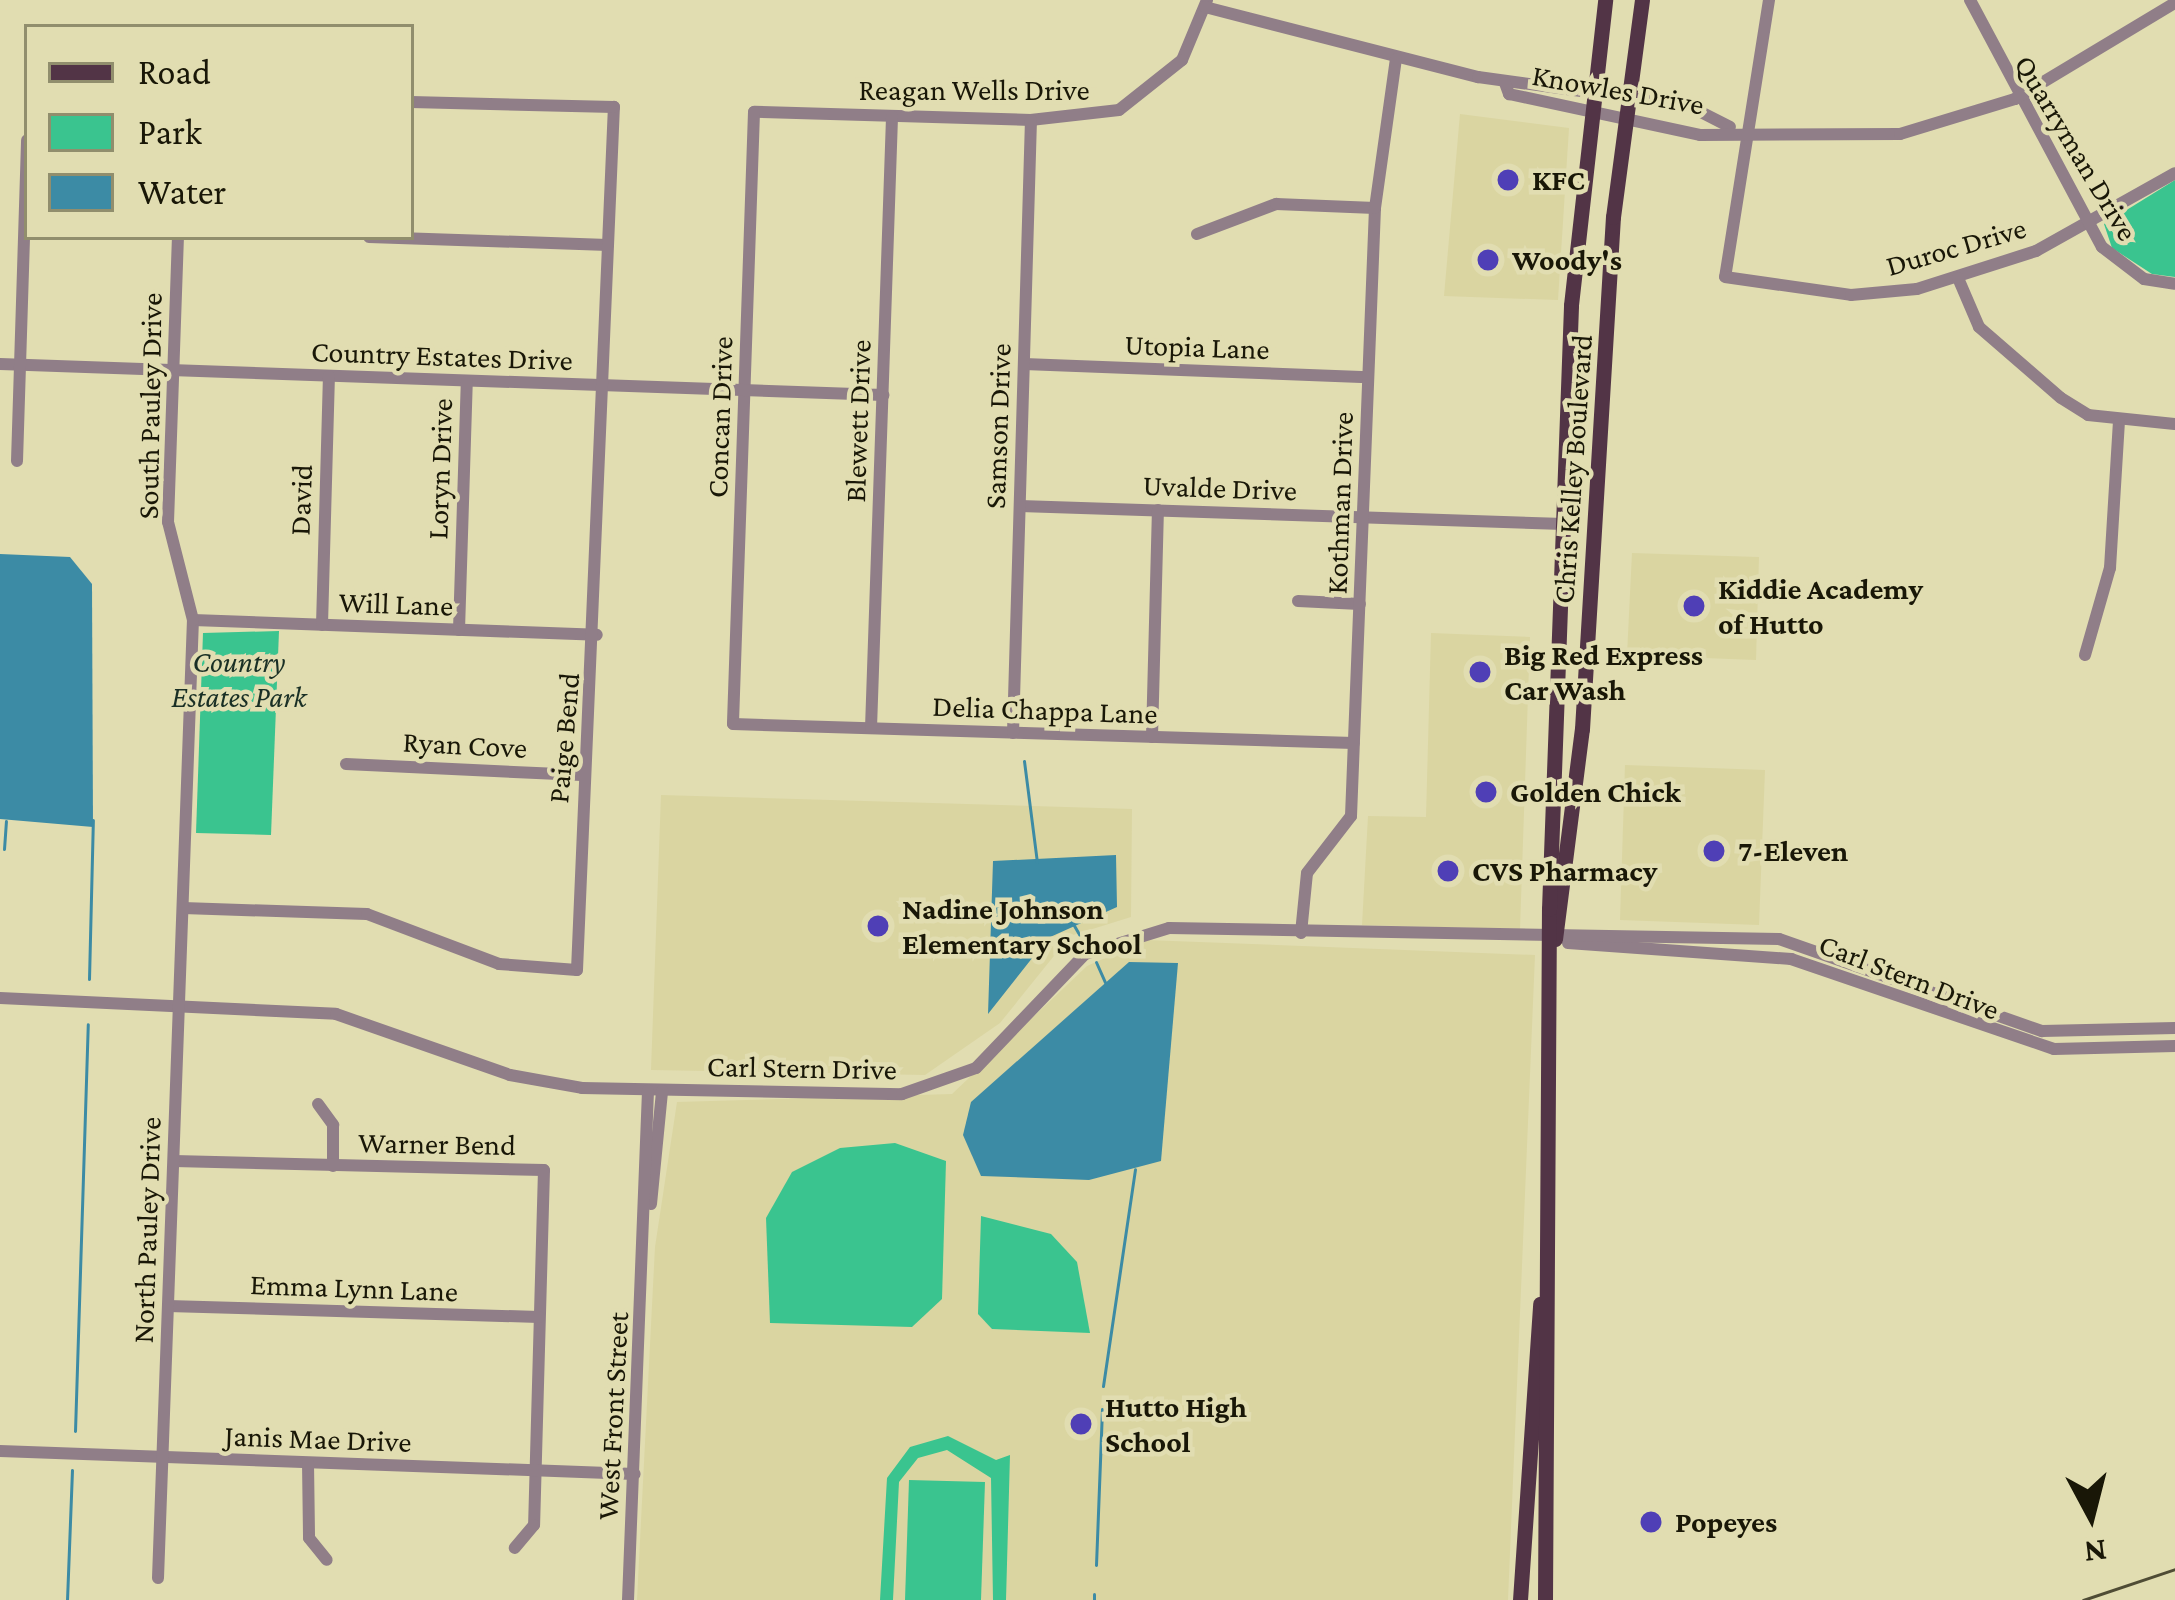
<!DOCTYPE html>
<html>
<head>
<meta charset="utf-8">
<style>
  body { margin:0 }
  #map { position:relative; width:2175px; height:1600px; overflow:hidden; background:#e1ddb1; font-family:"Crimson Pro",serif }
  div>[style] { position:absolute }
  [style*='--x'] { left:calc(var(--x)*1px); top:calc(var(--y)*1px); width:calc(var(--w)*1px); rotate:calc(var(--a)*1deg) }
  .built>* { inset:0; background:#dad5a1 }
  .green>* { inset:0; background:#3ac48f }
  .water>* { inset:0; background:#3c8ba5 }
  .stream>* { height:3px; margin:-1.5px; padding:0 1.5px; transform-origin:1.5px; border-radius:1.5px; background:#3c8ba5 }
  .minor>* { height:12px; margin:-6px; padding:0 6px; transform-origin:6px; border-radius:6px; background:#907e88 }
  .major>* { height:15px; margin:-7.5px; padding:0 7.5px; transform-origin:7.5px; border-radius:7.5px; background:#523446 }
  .rail>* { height:3px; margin:-1.5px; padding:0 1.5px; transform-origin:1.5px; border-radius:1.5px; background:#4f4c35 }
  .dots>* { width:33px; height:33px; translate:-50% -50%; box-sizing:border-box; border:6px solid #e1ddb1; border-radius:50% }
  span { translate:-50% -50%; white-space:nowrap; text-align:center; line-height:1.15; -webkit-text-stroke:9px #e1ddb1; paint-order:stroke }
  .street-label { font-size:30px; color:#191707 }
  .poi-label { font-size:30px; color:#191707; font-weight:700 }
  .left { translate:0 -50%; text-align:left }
  .park-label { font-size:30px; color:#192f25; font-style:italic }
  .legend { position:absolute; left:24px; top:24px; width:390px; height:216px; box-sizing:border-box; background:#e1ddb1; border:3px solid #918e6d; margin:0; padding:15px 21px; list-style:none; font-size:36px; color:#191707 }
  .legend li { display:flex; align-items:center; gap:24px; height:60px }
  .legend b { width:60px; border:3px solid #918e6d }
  .north { position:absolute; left:2031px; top:1456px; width:120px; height:120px; -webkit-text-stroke:9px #e1ddb1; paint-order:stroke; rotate:173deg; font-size:33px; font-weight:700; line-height:48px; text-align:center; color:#191707 }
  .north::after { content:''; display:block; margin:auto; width:42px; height:54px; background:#191707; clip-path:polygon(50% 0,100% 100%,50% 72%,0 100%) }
</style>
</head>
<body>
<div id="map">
  <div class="built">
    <i style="clip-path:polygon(1460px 114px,1569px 128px,1558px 300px,1444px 296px)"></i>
    <i style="clip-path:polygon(1632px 553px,1759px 557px,1756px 660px,1627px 655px)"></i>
    <i style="clip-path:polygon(1431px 633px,1530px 637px,1520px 929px,1362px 925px,1368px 816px,1426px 817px)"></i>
    <i style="clip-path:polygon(1625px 765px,1765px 770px,1759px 925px,1620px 920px)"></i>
    <i style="clip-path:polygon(661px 795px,1132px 809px,1131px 917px,1070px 936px,1000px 1023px,925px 1075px,651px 1070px)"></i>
    <i style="clip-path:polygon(1146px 940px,1535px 955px,1508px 1600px,637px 1600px,655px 1247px,677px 1102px,952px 1094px,1087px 966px)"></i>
  </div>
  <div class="green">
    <i style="clip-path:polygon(2175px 180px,2175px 277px,2152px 274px,2112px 248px,2104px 224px)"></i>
    <i style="clip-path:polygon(279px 631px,271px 835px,196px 833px,203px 633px)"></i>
    <i style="clip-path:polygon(895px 1143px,946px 1161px,942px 1299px,912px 1327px,770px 1323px,766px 1218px,792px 1172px,840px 1148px)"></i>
    <i style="clip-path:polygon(981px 1216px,1051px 1234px,1077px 1262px,1090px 1333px,992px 1329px,978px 1314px)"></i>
    <i style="clip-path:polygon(948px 1436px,996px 1460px,1010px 1455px,1006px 1600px,993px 1600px,991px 1478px,947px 1450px,918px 1458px,899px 1482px,893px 1600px,880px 1600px,887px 1478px,910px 1447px)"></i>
    <i style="clip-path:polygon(909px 1480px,985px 1482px,981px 1600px,905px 1600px)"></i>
  </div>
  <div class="water">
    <i style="clip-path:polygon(0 554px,70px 557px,92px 584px,93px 827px,0 819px)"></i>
    <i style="clip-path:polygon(1116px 855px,1117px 907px,1048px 938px,988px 1014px,993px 861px)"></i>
    <i style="clip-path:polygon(1129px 962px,1178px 963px,1161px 1161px,1089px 1180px,981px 1176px,963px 1135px,971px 1102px)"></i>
  </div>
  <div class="stream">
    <i style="--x:1024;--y:761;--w:102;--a:82.7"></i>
    <i style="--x:4;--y:849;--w:28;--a:-86"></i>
    <i style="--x:1072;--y:922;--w:22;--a:60"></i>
    <i style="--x:1096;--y:962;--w:22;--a:66"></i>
    <i style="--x:89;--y:979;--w:159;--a:-88.6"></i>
    <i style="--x:1103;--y:1386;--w:219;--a:-81.6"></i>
    <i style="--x:75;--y:1431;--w:407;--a:-88.2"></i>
    <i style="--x:1096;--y:1565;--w:156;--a:-87.8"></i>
    <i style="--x:67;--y:1600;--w:130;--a:-87.8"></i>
    <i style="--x:1094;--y:1600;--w:6;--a:-90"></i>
  </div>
  <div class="minor">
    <i style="--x:1207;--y:0;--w:65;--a:112.6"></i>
    <i style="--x:1182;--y:60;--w:80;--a:141.6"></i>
    <i style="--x:1119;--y:110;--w:89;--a:173.5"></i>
    <i style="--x:1031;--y:120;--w:277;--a:-178.3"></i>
    <i style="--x:754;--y:112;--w:612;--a:91.97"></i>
    <i style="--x:733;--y:724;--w:621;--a:1.75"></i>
    <i style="--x:1769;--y:0;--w:280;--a:99"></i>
    <i style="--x:1725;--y:277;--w:127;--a:8.1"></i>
    <i style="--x:1851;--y:295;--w:66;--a:-5.2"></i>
    <i style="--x:1917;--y:289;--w:125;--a:-17.7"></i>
    <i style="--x:2036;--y:251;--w:159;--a:-29.3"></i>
    <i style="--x:1970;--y:0;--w:280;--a:61.9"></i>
    <i style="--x:2102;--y:247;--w:53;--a:37.3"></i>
    <i style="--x:2144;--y:279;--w:31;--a:9"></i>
    <i style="--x:1205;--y:7;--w:282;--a:14.4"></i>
    <i style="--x:1478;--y:77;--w:213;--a:7.8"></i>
    <i style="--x:1689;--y:106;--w:46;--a:27.1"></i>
    <i style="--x:1505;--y:83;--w:12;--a:70"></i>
    <i style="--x:1509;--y:94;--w:195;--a:12.1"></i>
    <i style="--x:1700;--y:135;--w:200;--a:-0.3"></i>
    <i style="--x:1900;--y:134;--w:120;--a:-16.9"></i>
    <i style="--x:2015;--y:99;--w:187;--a:-31"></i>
    <i style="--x:1197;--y:234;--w:85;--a:-20.8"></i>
    <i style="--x:1276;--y:204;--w:99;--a:2.3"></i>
    <i style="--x:369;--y:237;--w:239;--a:1.9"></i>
    <i style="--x:1958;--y:278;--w:53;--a:66.8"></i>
    <i style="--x:1979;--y:327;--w:108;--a:40.9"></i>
    <i style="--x:2061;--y:398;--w:32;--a:32"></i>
    <i style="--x:2088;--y:415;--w:87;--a:5.9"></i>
    <i style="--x:0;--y:364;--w:884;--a:2.01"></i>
    <i style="--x:1024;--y:364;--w:344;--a:2.2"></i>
    <i style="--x:17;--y:461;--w:321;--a:-88.2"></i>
    <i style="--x:1020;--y:506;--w:544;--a:1.9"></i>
    <i style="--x:1298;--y:601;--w:62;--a:2.8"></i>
    <i style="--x:193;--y:620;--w:404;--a:2.1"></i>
    <i style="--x:322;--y:625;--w:249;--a:-88.4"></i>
    <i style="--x:459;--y:630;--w:249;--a:-88.2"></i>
    <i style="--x:2085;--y:655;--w:91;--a:-74"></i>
    <i style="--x:2110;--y:568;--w:146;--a:-86.5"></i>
    <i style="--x:871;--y:728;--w:612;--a:-88.03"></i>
    <i style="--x:1013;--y:733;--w:613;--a:-88.32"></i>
    <i style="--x:1152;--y:737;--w:227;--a:-88.5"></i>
    <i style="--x:346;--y:764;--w:236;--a:2.7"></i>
    <i style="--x:183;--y:908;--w:184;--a:1.9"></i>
    <i style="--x:367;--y:914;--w:141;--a:20.7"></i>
    <i style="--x:499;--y:964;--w:78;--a:4.4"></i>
    <i style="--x:577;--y:970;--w:864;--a:-87.55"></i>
    <i style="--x:614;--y:107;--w:203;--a:-178.6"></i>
    <i style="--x:1301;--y:933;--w:60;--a:-84.3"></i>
    <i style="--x:1307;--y:873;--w:72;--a:-52.3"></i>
    <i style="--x:1351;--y:816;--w:608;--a:-87.74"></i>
    <i style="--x:1375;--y:208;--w:150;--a:-82"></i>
    <i style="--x:1568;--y:943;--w:224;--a:4.1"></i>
    <i style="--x:1791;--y:959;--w:278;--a:18.9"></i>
    <i style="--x:2054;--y:1049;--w:121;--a:-1.4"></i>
    <i style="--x:0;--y:998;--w:336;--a:2.7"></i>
    <i style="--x:336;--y:1014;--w:184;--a:19.3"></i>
    <i style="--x:510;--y:1075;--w:73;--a:10.2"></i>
    <i style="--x:582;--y:1088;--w:320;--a:1.1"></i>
    <i style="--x:902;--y:1094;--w:78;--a:-19.4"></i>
    <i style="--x:976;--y:1068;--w:158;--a:-46.3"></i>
    <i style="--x:1085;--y:954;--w:88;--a:-17.2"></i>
    <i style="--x:1169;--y:928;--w:610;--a:1.03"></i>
    <i style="--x:1779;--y:939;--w:279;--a:19.3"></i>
    <i style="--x:2042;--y:1031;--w:133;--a:-1.3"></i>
    <i style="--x:318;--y:1104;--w:26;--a:54"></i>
    <i style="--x:333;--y:1125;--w:41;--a:90"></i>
    <i style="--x:174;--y:1161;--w:370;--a:1.4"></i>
    <i style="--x:544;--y:1170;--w:355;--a:91.6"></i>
    <i style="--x:534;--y:1525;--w:30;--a:130"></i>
    <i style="--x:651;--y:1204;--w:114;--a:-84.4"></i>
    <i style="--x:168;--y:1306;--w:371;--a:1.7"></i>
    <i style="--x:0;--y:1451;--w:635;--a:2.07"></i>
    <i style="--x:308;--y:1463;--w:75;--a:89.2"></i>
    <i style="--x:309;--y:1538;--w:28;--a:51"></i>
    <i style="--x:158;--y:1578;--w:959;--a:-87.91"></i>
    <i style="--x:193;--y:620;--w:101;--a:-104.3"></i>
    <i style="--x:168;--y:522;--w:285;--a:-88"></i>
    <i style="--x:628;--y:1600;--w:510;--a:-87.75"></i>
  </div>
  <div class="major">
    <i style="--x:1555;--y:939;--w:212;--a:-82.7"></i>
    <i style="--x:1582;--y:729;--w:513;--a:-86.54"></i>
    <i style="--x:1613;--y:217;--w:219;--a:-82.4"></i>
    <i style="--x:1520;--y:1600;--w:297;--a:-86.1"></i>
    <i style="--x:1545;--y:1600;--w:691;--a:-89.67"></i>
    <i style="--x:1549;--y:909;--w:604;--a:-87.91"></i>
    <i style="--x:1571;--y:305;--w:307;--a:-83.6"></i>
  </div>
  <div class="rail">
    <i style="--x:2083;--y:1600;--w:97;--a:-18.6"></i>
  </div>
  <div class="dots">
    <i style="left:1508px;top:180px;background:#4f3fb6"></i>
    <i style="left:1488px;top:260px;background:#4f3fb6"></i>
    <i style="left:1694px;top:606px;background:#4f3fb6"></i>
    <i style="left:1480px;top:672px;background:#4f3fb6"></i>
    <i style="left:1486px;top:792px;background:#4f3fb6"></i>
    <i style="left:1714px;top:851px;background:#4f3fb6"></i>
    <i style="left:1448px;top:871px;background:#4f3fb6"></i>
    <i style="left:878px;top:926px;background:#4f3fb6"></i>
    <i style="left:1081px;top:1424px;background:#4f3fb6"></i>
    <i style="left:1651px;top:1522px;background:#4f3fb6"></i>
  </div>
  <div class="street-label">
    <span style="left:974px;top:90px">Reagan Wells Drive</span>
    <span style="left:1618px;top:90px;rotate:10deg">Knowles Drive</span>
    <span style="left:2076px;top:148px;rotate:59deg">Quarryman Drive</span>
    <span style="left:1956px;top:247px;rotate:-16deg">Duroc Drive</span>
    <span style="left:1197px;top:347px;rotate:2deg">Utopia Lane</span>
    <span style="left:442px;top:356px;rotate:2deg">Country Estates Drive</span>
    <span style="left:150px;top:406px;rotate:-89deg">South Pauley Drive</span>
    <span style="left:720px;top:417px;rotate:-88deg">Concan Drive</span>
    <span style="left:858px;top:421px;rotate:-88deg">Blewett Drive</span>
    <span style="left:998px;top:426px;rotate:-88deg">Samson Drive</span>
    <span style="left:440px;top:469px;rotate:-88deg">Loryn Drive</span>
    <span style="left:1573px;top:469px;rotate:-86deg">Chris Kelley Boulevard</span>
    <span style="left:1220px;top:488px;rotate:2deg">Uvalde Drive</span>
    <span style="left:301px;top:500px;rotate:-88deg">David</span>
    <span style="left:1340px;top:503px;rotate:-88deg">Kothman Drive</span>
    <span style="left:396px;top:604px;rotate:2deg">Will Lane</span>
    <span style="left:1045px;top:710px;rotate:2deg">Delia Chappa Lane</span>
    <span style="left:564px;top:738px;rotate:-85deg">Paige Bend</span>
    <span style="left:465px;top:745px;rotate:3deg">Ryan Cove</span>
    <span style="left:1909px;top:977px;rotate:21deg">Carl Stern Drive</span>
    <span style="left:802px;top:1068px;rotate:1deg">Carl Stern Drive</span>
    <span style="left:437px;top:1144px;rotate:1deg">Warner Bend</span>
    <span style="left:147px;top:1230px;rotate:-88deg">North Pauley Drive</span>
    <span style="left:354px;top:1288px;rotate:2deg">Emma Lynn Lane</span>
    <span style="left:613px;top:1416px;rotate:-87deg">West Front Street</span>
    <span style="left:318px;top:1439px;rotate:2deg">Janis Mae Drive</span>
  </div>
  <div class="poi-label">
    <span class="left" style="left:1532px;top:180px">KFC</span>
    <span class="left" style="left:1512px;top:260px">Woody's</span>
    <span class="left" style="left:1718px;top:606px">Kiddie Academy<br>of Hutto</span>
    <span class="left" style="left:1504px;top:672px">Big Red Express<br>Car Wash</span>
    <span class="left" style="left:1510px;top:792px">Golden Chick</span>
    <span class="left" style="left:1738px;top:851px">7-Eleven</span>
    <span class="left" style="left:1472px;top:871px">CVS Pharmacy</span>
    <span class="left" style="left:902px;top:926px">Nadine Johnson<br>Elementary School</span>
    <span class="left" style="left:1105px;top:1424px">Hutto High<br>School</span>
    <span class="left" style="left:1675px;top:1522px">Popeyes</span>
  </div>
  <div class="park-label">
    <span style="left:239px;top:679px">Country<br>Estates Park</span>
  </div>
  <ul class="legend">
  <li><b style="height:15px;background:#523446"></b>Road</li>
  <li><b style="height:33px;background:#3ac48f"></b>Park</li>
  <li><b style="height:33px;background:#3c8ba5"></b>Water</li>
  </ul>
  <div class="north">N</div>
</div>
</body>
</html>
